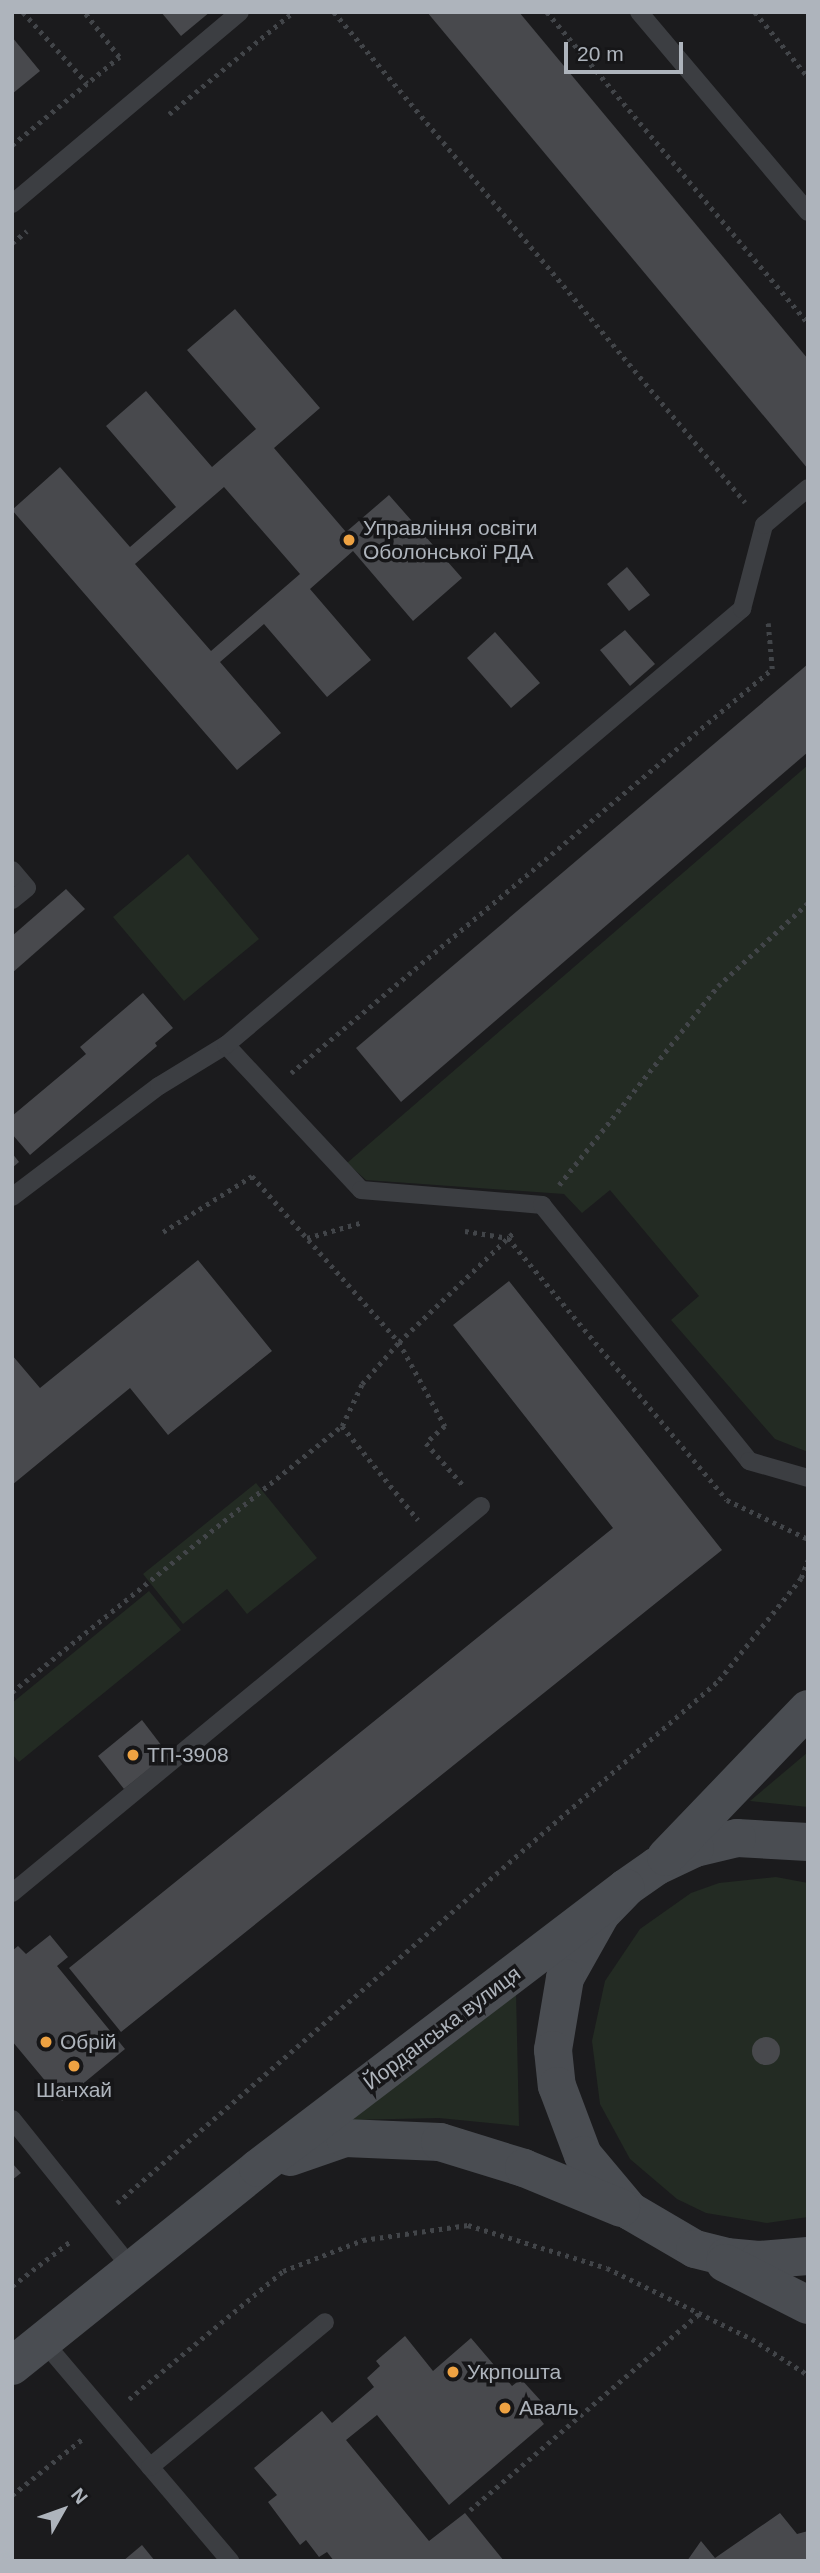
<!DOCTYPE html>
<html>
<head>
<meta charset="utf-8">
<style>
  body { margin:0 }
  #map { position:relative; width:820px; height:2573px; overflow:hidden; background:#1b1b1d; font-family:Helvetica,sans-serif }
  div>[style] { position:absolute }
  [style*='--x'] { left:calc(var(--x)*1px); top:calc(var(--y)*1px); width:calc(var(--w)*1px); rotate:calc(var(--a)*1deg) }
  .green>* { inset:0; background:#232b23 }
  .building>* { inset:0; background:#48494d }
  .round { border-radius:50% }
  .path>* { height:4.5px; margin-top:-2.25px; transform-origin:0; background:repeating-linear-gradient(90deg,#424549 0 3.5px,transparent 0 8.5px) }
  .service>* { height:18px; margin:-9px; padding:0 9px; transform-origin:9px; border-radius:9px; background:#3c3e42 }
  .secondary>* { height:38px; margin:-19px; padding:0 19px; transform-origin:19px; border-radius:19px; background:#4a4d52 }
  .dots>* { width:19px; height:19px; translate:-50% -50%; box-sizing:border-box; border:4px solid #161618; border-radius:50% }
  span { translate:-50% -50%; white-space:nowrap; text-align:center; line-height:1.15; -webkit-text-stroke:7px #161618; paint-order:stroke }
  .poi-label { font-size:21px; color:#aeb4bc }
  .left { translate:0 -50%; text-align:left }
  .street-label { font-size:21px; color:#aeb4bc }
  .frame { position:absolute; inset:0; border:14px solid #aeb4bc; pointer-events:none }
  .north { position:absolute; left:28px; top:2475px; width:70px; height:70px; -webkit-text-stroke:5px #161618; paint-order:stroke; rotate:50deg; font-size:19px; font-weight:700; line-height:28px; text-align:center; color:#aeb4bc }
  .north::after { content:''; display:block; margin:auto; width:24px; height:32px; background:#aeb4bc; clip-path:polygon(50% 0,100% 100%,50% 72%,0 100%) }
  .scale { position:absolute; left:564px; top:42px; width:119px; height:32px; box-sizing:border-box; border:4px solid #aeb4bc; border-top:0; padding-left:9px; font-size:21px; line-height:24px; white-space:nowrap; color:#aeb4bc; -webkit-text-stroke:5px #161618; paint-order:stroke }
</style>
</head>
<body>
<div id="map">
  <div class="green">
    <i style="clip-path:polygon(808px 765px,808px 1452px,775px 1439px,671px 1320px,699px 1296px,610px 1190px,582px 1213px,564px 1194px,366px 1180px,347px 1163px)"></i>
    <i style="clip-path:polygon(188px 854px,259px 939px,184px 1001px,113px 917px)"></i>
    <i style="clip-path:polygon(256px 1483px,317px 1558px,247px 1614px,227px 1589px,183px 1624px,143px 1574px)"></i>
    <i style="clip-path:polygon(149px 1591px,181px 1630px,19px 1762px,12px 1754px,12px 1703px)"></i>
    <i style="clip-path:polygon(808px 1752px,808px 1807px,750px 1801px)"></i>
    <i style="clip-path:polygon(776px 1877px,808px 1883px,808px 2217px,767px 2223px,706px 2213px,677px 2199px,630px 2159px,600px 2104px,592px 2041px,605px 1981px,640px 1929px,691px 1893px,719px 1883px)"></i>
    <i style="clip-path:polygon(516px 1992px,519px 2126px,439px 2118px,348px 2120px)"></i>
  </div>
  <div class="building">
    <i style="clip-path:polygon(161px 12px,210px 12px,181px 36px)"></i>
    <i style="clip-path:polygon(427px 12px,519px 12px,808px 359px,808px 469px)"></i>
    <i style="clip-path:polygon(12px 37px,40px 71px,12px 94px)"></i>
    <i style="clip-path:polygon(evenodd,235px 309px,320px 408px,274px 448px,346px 532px,389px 495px,462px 578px,413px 621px,353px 551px,310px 589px,371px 660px,327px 697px,264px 624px,220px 662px,281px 733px,237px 770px,12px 510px,60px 467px,130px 547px,176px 507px,106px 426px,146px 391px,212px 467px,256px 429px,187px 350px,235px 309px,224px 487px,300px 574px,211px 651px,135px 564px,224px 487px)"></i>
    <i style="clip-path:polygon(627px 567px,650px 595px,629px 611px,607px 584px)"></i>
    <i style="clip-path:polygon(625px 630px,655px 664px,630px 686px,600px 650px)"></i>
    <i style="clip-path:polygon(495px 632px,540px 683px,511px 708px,467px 658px)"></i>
    <i style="clip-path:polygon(808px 664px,808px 752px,401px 1102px,356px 1048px)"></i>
    <i style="clip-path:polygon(66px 889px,85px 909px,12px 973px,12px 936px)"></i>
    <i style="clip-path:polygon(143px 993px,173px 1028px,155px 1043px,157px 1046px,30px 1155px,12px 1134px,12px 1116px,86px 1054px,80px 1047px)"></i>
    <i style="clip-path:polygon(12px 1153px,19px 1162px,12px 1168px)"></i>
    <i style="clip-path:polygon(198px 1260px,272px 1351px,168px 1435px,130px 1388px,12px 1485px,12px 1355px,40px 1388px)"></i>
    <i style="clip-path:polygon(509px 1281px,722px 1550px,121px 2032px,69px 1968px,613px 1528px,453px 1325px)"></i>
    <i style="clip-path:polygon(142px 1720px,168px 1754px,124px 1789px,98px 1756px)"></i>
    <i style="clip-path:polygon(50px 1935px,68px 1957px,57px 1966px,125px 2049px,62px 2101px,12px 2041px,12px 1951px,18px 1946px,26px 1954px)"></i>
    <i class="round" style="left:752px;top:2037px;width:28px;height:28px"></i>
    <i style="clip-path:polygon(12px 2163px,21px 2173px,12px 2180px)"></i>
    <i style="clip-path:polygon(405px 2336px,433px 2371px,471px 2338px,512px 2386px,521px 2379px,541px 2401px,532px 2409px,544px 2424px,449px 2505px,377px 2415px,346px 2440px,429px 2541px,465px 2513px,504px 2561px,334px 2561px,327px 2552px,319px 2557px,306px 2540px,300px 2545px,268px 2502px,277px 2495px,254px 2468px,322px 2411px,332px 2423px,374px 2387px,367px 2378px,380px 2366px,376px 2361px)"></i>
    <i style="clip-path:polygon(780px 2513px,797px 2534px,808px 2531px,808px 2561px,687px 2561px,701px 2541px,715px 2558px)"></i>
    <i style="clip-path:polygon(142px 2545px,155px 2561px,123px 2561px)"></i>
  </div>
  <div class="path">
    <i style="--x:23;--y:12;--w:96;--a:48"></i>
    <i style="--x:334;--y:12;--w:640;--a:50.01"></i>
    <i style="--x:547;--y:12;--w:406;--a:50"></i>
    <i style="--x:755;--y:12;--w:84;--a:50.8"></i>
    <i style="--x:169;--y:114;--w:161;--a:-39.4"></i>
    <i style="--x:12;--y:145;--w:139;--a:-39.4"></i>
    <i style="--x:119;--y:57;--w:57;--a:-127.9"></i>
    <i style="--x:12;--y:243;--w:19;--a:-39"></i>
    <i style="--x:291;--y:1073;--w:628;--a:-40.03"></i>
    <i style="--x:772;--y:669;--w:46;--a:-95"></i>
    <i style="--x:559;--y:1185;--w:255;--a:-51.4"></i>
    <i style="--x:718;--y:986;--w:122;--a:-42.7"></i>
    <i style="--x:465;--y:1231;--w:44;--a:9.2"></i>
    <i style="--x:508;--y:1238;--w:341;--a:50.1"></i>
    <i style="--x:727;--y:1500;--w:90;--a:25.7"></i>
    <i style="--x:163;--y:1232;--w:105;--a:-32.2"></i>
    <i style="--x:252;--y:1176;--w:222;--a:48.5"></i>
    <i style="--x:399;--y:1342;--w:96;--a:61.3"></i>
    <i style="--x:445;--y:1426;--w:25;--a:138"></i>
    <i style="--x:426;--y:1443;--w:55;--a:48.7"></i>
    <i style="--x:307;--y:1238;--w:58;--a:-15.9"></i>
    <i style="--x:342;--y:1426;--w:121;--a:51"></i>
    <i style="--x:12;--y:1692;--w:424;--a:-38.9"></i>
    <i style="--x:342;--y:1426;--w:47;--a:-64.5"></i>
    <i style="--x:362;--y:1384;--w:56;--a:-48.6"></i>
    <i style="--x:399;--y:1342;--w:159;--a:-43.7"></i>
    <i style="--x:117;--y:2203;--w:797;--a:-40.98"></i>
    <i style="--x:719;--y:1680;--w:131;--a:-51.2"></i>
    <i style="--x:801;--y:1578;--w:19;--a:-69"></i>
    <i style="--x:12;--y:2286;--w:76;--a:-37.5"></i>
    <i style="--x:129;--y:2399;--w:200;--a:-39.7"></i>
    <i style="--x:283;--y:2271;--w:86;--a:-21.2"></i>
    <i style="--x:363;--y:2240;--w:106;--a:-8.1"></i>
    <i style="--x:468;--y:2225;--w:145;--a:17.2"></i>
    <i style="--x:607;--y:2268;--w:161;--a:26.1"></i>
    <i style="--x:752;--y:2339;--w:67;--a:32.7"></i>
    <i style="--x:12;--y:2495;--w:93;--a:-38.5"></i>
    <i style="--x:470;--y:2510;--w:303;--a:-40.6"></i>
  </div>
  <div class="service">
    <i style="--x:639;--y:12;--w:262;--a:49.8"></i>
    <i style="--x:12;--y:204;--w:298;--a:-40.1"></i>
    <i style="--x:12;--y:870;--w:23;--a:50"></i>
    <i style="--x:27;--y:888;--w:19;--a:141"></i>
    <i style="--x:226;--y:1045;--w:198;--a:47"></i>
    <i style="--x:361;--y:1190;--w:182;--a:4.7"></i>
    <i style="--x:542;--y:1205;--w:329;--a:51"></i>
    <i style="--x:749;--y:1461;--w:61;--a:16.1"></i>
    <i style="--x:12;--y:1197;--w:184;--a:-37.1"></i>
    <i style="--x:159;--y:1086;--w:79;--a:-31.5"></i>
    <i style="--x:226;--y:1045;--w:676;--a:-40.2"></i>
    <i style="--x:742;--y:609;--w:87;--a:-75.3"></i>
    <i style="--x:764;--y:525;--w:57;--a:-40.1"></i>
    <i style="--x:12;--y:1893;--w:608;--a:-39.53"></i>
    <i style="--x:12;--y:2119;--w:192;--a:51.3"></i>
    <i style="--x:43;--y:2341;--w:289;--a:49.6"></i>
    <i style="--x:150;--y:2467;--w:227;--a:-39.6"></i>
  </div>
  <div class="secondary">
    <i style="--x:808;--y:1842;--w:71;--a:-176.8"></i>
    <i style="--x:737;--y:1838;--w:43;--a:166.6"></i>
    <i style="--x:695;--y:1848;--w:42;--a:154.7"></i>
    <i style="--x:657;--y:1866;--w:38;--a:145"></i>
    <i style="--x:626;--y:1888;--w:36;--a:134"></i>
    <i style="--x:601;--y:1914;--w:73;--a:119.4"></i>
    <i style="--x:565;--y:1978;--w:73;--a:99.5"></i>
    <i style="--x:553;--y:2050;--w:36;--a:84"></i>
    <i style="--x:557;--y:2086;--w:74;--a:69.4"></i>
    <i style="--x:583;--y:2155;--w:73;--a:50"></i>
    <i style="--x:630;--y:2211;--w:75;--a:30.3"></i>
    <i style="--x:695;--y:2249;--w:32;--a:14"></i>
    <i style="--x:726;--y:2257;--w:33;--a:5"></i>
    <i style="--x:759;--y:2260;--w:49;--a:-4.7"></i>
    <i style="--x:666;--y:1857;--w:205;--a:-46.2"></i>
    <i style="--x:290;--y:2157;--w:58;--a:-19.1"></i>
    <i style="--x:345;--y:2138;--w:95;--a:2.4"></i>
    <i style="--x:440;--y:2142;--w:88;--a:17.2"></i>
    <i style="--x:524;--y:2168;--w:105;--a:22.4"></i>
    <i style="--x:725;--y:2263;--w:93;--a:26.8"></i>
    <i style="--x:12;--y:2366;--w:316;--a:-38.8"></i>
    <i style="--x:258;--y:2168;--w:462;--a:-37.3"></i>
  </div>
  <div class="dots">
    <i style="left:349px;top:540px;background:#eea242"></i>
    <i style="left:133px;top:1755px;background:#eea242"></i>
    <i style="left:46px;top:2042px;background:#eea242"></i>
    <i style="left:74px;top:2066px;background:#eea242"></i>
    <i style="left:453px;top:2372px;background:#eea242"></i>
    <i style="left:505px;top:2408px;background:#eea242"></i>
  </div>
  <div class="poi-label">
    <span class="left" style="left:363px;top:540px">Управління освіти<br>Оболонської РДА</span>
    <span class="left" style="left:147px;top:1755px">ТП-3908</span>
    <span class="left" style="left:60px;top:2042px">Обрій</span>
    <span style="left:74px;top:2090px">Шанхай</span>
    <span class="left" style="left:467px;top:2372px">Укрпошта</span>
    <span class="left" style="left:519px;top:2408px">Аваль</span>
  </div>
  <div class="street-label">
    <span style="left:442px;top:2028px;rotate:-37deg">Йорданська вулиця</span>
  </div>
  <div class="frame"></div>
  <div class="north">N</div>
  <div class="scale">20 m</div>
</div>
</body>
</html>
